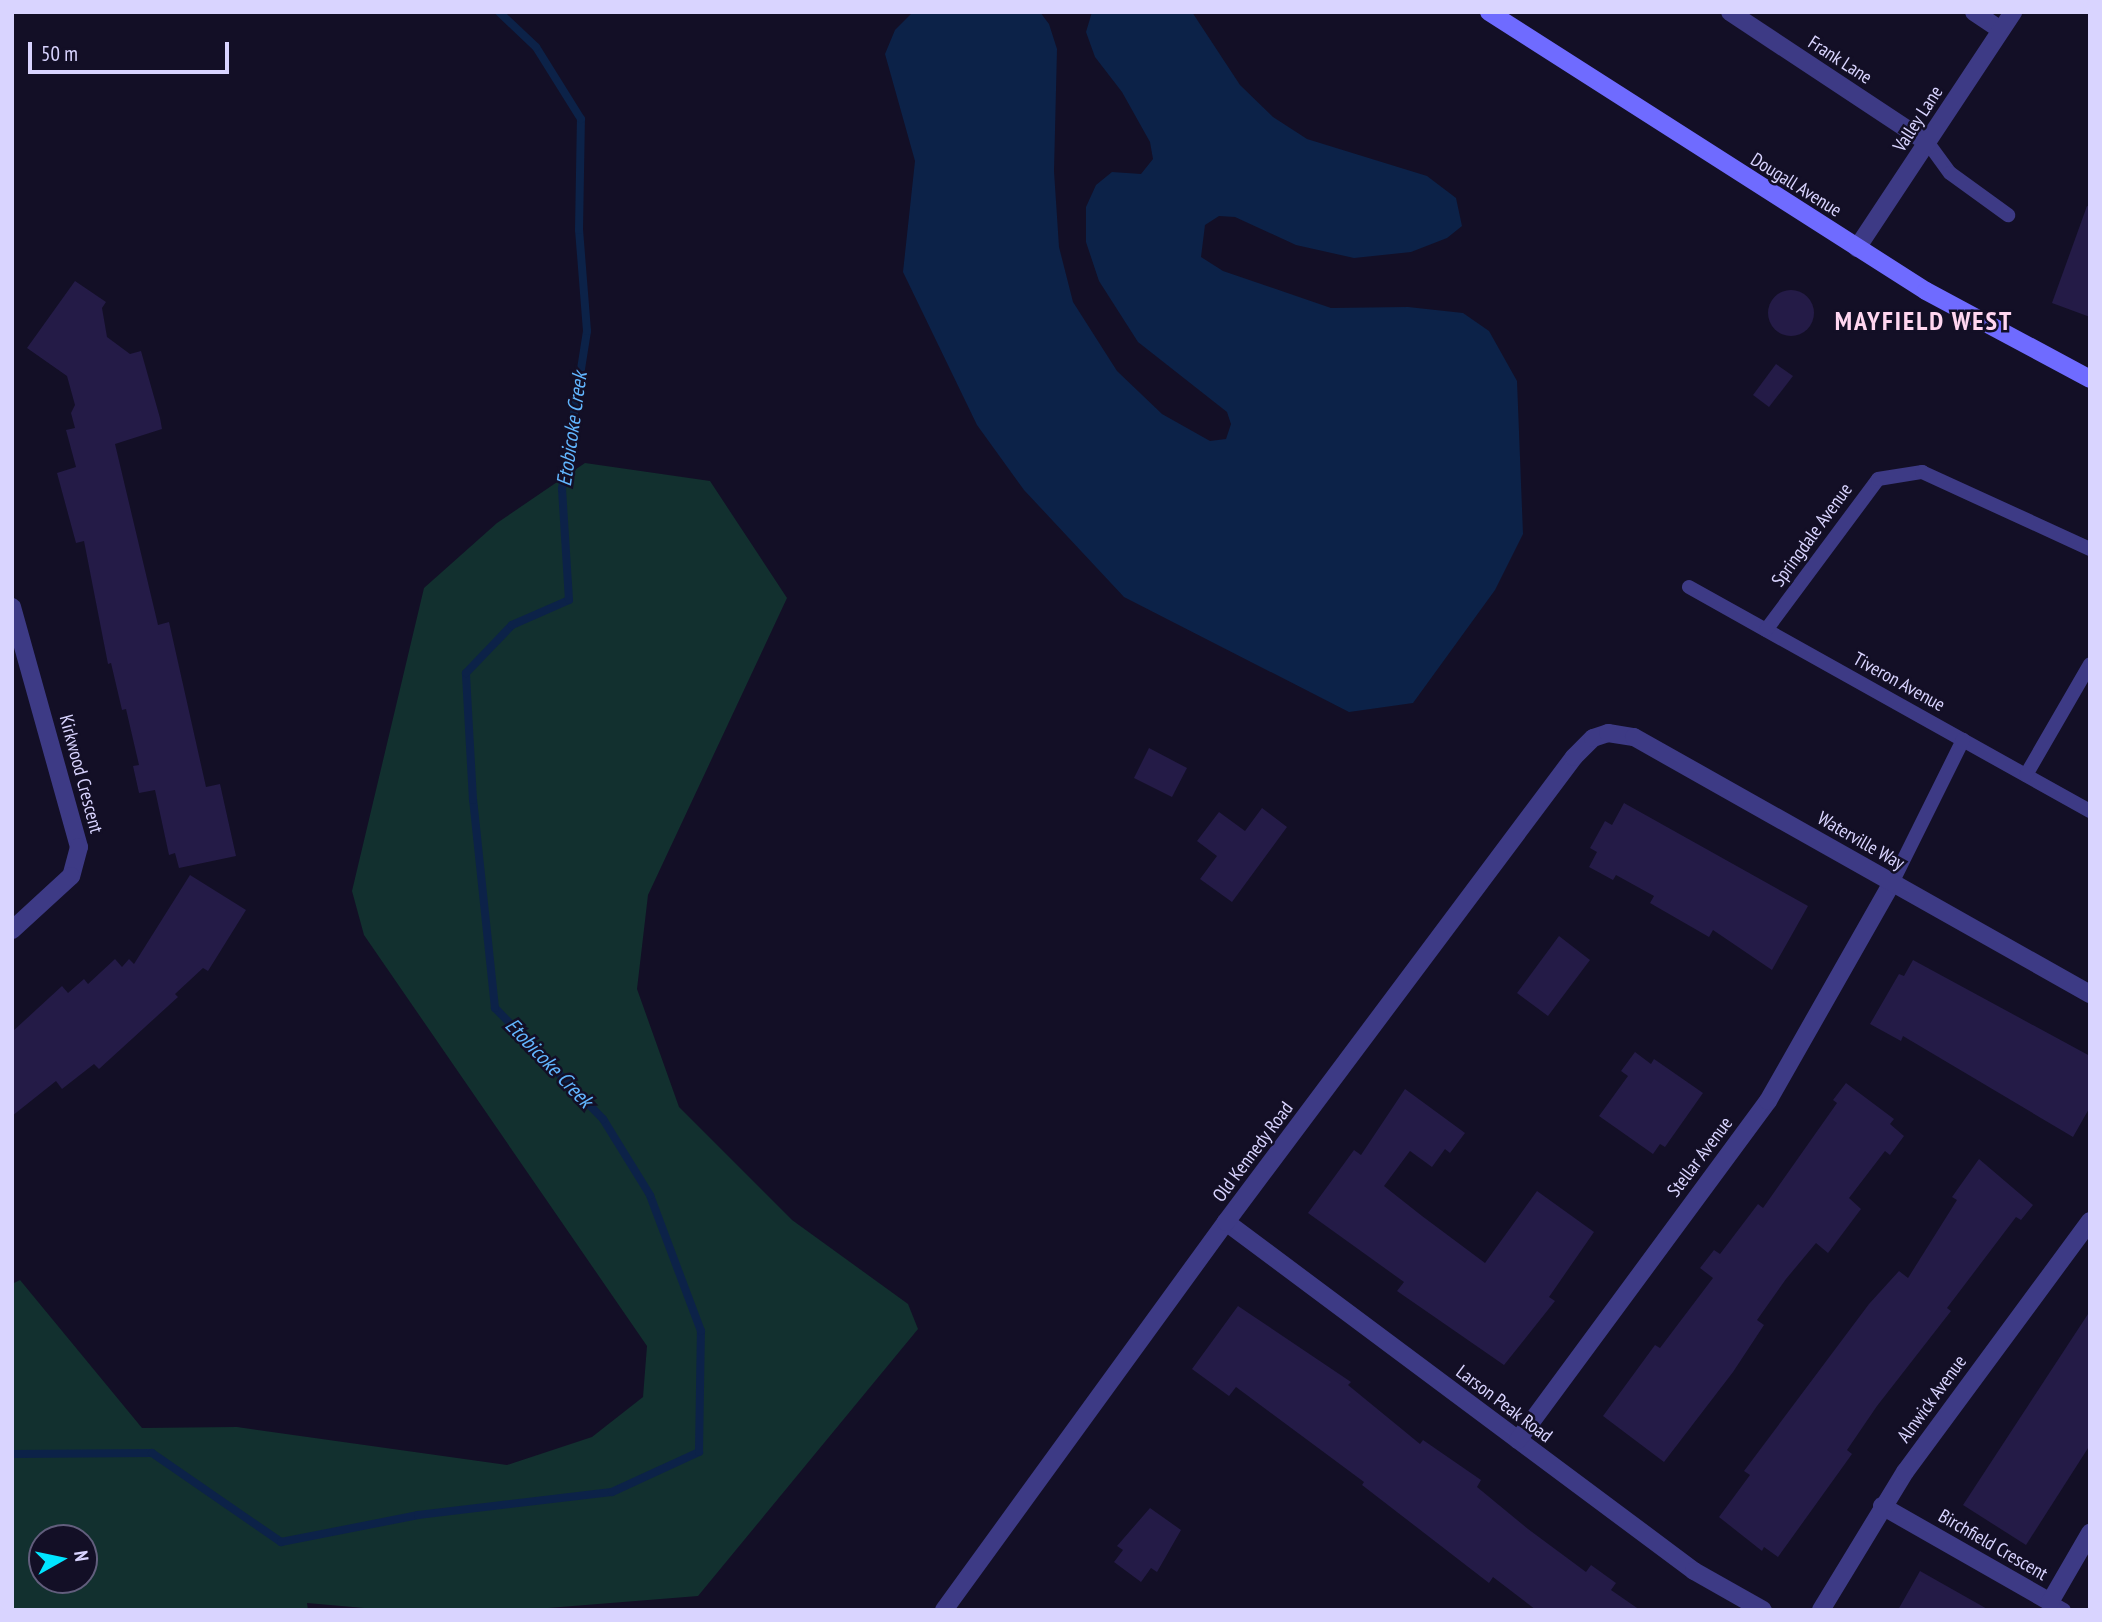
<!DOCTYPE html>
<html>
<head>
<meta charset="utf-8">
<style>
  body { margin:0 }
  #map { position:relative; width:2102px; height:1622px; overflow:hidden; background:#130f26; font-family:"PT Sans Narrow",sans-serif }
  div>[style] { position:absolute }
  [style*='--x'] { left:calc(var(--x)*1px); top:calc(var(--y)*1px); width:calc(var(--w)*1px); rotate:calc(var(--a)*1deg) }
  .green>* { inset:0; background:#12302f }
  .water>* { inset:0; background:#0c2248 }
  .stream>* { height:8px; margin:-4px; padding:0 4px; transform-origin:4px; border-radius:4px; background:#0c2248 }
  .building>* { inset:0; background:#241b47 }
  .round { border-radius:50% }
  .lane>* { height:14px; margin:-7px; padding:0 7px; transform-origin:7px; border-radius:7px; background:#3d3a85 }
  .street>* { height:18px; margin:-9px; padding:0 9px; transform-origin:9px; border-radius:9px; background:#3d3a85 }
  .secondary>* { height:18px; margin:-9px; padding:0 9px; transform-origin:9px; border-radius:9px; background:#6f6bff }
  span { translate:-50% -50%; white-space:nowrap; text-align:center; line-height:1.15; -webkit-text-stroke:5px #130f26; paint-order:stroke }
  .street-label { font-size:19px; color:#d9d4ff }
  .water-label { font-size:21px; color:#62b6ff; font-style:italic }
  .district-label { font-size:26px; color:#ffd6f0; font-weight:700; letter-spacing:2px }
  .frame { position:absolute; inset:0; border:14px solid #d9d4ff; pointer-events:none }
  .north { position:absolute; left:28px; top:1524px; width:70px; height:70px; box-sizing:border-box; background:#130f26; border:2px solid #625e7d; border-radius:50%; rotate:81deg; font-size:19px; font-weight:700; line-height:28px; text-align:center; color:#d9d4ff }
  .north::after { content:''; display:block; margin:auto; width:24px; height:32px; background:#00e5ff; clip-path:polygon(50% 0,100% 100%,50% 72%,0 100%) }
  .scale { position:absolute; left:28px; top:42px; width:201px; height:32px; box-sizing:border-box; border:4px solid #d9d4ff; border-top:0; padding-left:9px; font-size:21px; line-height:24px; white-space:nowrap; color:#d9d4ff; -webkit-text-stroke:5px #130f26; paint-order:stroke }
</style>
</head>
<body>
<div id="map">
  <div class="green">
    <i style="clip-path:polygon(evenodd,585px 463px,710px 481px,787px 598px,648px 895px,637px 989px,679px 1107px,792px 1220px,908px 1304px,918px 1329px,698px 1596px,523px 1610px,387px 1610px,307px 1603px,308px 1610px,12px 1610px,12px 1284px,20px 1280px,142px 1428px,237px 1427px,507px 1465px,592px 1437px,643px 1397px,647px 1346px,364px 935px,352px 891px,424px 588px,497px 523px,585px 463px,42px 1538px,84px 1538px,84px 1580px,42px 1580px,42px 1538px)"></i>
  </div>
  <div class="water">
    <i style="clip-path:polygon(913px 12px,1040px 12px,1049px 24px,1057px 49px,1054px 171px,1059px 247px,1073px 302px,1117px 371px,1162px 414px,1210px 441px,1226px 439px,1231px 424px,1227px 412px,1138px 342px,1099px 281px,1086px 242px,1086px 207px,1096px 185px,1112px 172px,1141px 174px,1153px 159px,1150px 142px,1122px 92px,1095px 57px,1086px 32px,1092px 12px,1192px 12px,1240px 85px,1273px 117px,1307px 139px,1427px 176px,1456px 198px,1462px 226px,1447px 238px,1411px 252px,1354px 258px,1296px 245px,1235px 217px,1219px 216px,1205px 225px,1201px 257px,1223px 271px,1331px 308px,1408px 307px,1463px 313px,1489px 331px,1517px 381px,1523px 534px,1495px 590px,1413px 703px,1349px 712px,1124px 597px,1024px 490px,977px 425px,903px 272px,915px 161px,885px 54px,895px 30px)"></i>
  </div>
  <div class="stream">
    <i style="--x:12;--y:1454;--w:140;--a:-0.4"></i>
    <i style="--x:152;--y:1453;--w:157;--a:34.6"></i>
    <i style="--x:281;--y:1542;--w:140;--a:-11.1"></i>
    <i style="--x:418;--y:1515;--w:195;--a:-6.8"></i>
    <i style="--x:612;--y:1492;--w:96;--a:-24.7"></i>
    <i style="--x:699;--y:1452;--w:121;--a:-89.1"></i>
    <i style="--x:701;--y:1331;--w:145;--a:-110.6"></i>
    <i style="--x:650;--y:1195;--w:89;--a:-121.7"></i>
    <i style="--x:603;--y:1119;--w:155;--a:-134.2"></i>
    <i style="--x:495;--y:1008;--w:209;--a:-96"></i>
    <i style="--x:473;--y:800;--w:127;--a:-93.2"></i>
    <i style="--x:466;--y:673;--w:66;--a:-46.2"></i>
    <i style="--x:512;--y:625;--w:62;--a:-23.7"></i>
    <i style="--x:569;--y:600;--w:111;--a:-93.6"></i>
    <i style="--x:562;--y:489;--w:160;--a:-81"></i>
    <i style="--x:587;--y:331;--w:101;--a:-94.5"></i>
    <i style="--x:579;--y:230;--w:111;--a:-89"></i>
    <i style="--x:581;--y:119;--w:85;--a:-122"></i>
    <i style="--x:536;--y:47;--w:51;--a:-136.6"></i>
  </div>
  <div class="building">
    <i style="clip-path:polygon(2087px 206px,2090px 207px,2090px 317px,2052px 303px)"></i>
    <i style="clip-path:polygon(75px 281px,106px 302px,102px 308px,107px 337px,130px 354px,141px 351px,160px 418px,162px 429px,115px 444px,158px 625px,169px 622px,206px 787px,220px 784px,236px 856px,179px 868px,175px 853px,169px 855px,155px 790px,139px 793px,133px 766px,139px 765px,126px 709px,122px 710px,111px 663px,108px 664px,84px 541px,76px 543px,57px 473px,76px 467px,66px 430px,75px 428px,71px 413px,75px 405px,67px 376px,27px 348px)"></i>
    <i class="round" style="left:1768px;top:290px;width:46px;height:46px"></i>
    <i style="clip-path:polygon(1776px 364px,1793px 376px,1769px 407px,1753px 395px)"></i>
    <i style="clip-path:polygon(1149px 748px,1187px 768px,1172px 797px,1134px 778px)"></i>
    <i style="clip-path:polygon(1624px 803px,1808px 906px,1772px 970px,1713px 930px,1709px 937px,1650px 903px,1654px 896px,1616px 875px,1613px 880px,1589px 867px,1597px 852px,1590px 848px,1605px 821px,1612px 825px)"></i>
    <i style="clip-path:polygon(1262px 808px,1287px 827px,1232px 902px,1200px 879px,1217px 856px,1197px 841px,1219px 812px,1245px 831px)"></i>
    <i style="clip-path:polygon(190px 875px,246px 910px,208px 971px,203px 968px,175px 994px,178px 997px,99px 1069px,94px 1064px,62px 1089px,56px 1081px,12px 1116px,12px 1032px,62px 986px,68px 993px,84px 979px,88px 984px,115px 959px,122px 967px,129px 959px,134px 964px)"></i>
    <i style="clip-path:polygon(1559px 936px,1590px 960px,1548px 1016px,1517px 993px)"></i>
    <i style="clip-path:polygon(1913px 960px,2090px 1056px,2090px 1107px,2073px 1137px,1903px 1036px,1901px 1041px,1870px 1024px,1899px 974px,1904px 976px)"></i>
    <i style="clip-path:polygon(1635px 1052px,1651px 1064px,1654px 1059px,1703px 1093px,1665px 1147px,1660px 1144px,1653px 1154px,1599px 1116px,1628px 1076px,1621px 1071px)"></i>
    <i style="clip-path:polygon(1846px 1083px,1894px 1119px,1890px 1124px,1904px 1136px,1890px 1155px,1885px 1151px,1849px 1198px,1861px 1209px,1828px 1253px,1816px 1243px,1786px 1279px,1757px 1320px,1764px 1325px,1733px 1372px,1664px 1462px,1603px 1416px,1655px 1345px,1660px 1348px,1713px 1278px,1700px 1268px,1714px 1250px,1720px 1254px,1758px 1204px,1763px 1208px,1837px 1103px,1833px 1100px)"></i>
    <i style="clip-path:polygon(1405px 1089px,1465px 1133px,1450px 1153px,1445px 1149px,1432px 1167px,1410px 1151px,1384px 1186px,1422px 1216px,1485px 1263px,1537px 1191px,1594px 1232px,1549px 1297px,1555px 1301px,1504px 1365px,1397px 1291px,1404px 1282px,1308px 1213px,1354px 1150px,1361px 1155px)"></i>
    <i style="clip-path:polygon(1979px 1159px,2033px 1205px,2021px 1220px,2016px 1217px,1947px 1308px,1951px 1311px,1877px 1406px,1847px 1450px,1852px 1454px,1778px 1557px,1764px 1547px,1762px 1551px,1719px 1517px,1750px 1475px,1744px 1471px,1869px 1304px,1899px 1271px,1908px 1278px,1957px 1200px,1952px 1197px)"></i>
    <i style="clip-path:polygon(1238px 1306px,1351px 1382px,1348px 1385px,1420px 1444px,1423px 1440px,1481px 1480px,1477px 1487px,1528px 1529px,1586px 1572px,1591px 1565px,1616px 1583px,1611px 1590px,1640px 1610px,1536px 1610px,1493px 1577px,1489px 1583px,1362px 1485px,1364px 1482px,1236px 1387px,1229px 1396px,1192px 1369px)"></i>
    <i style="clip-path:polygon(2090px 1311px,2090px 1445px,2026px 1545px,1963px 1505px)"></i>
    <i style="clip-path:polygon(1150px 1508px,1181px 1530px,1157px 1572px,1151px 1568px,1141px 1582px,1114px 1562px,1123px 1550px,1117px 1546px)"></i>
    <i style="clip-path:polygon(1920px 1571px,1989px 1610px,1898px 1610px)"></i>
  </div>
  <div class="lane">
    <i style="--x:1928;--y:143;--w:37;--a:54"></i>
    <i style="--x:1950;--y:173;--w:72;--a:35.9"></i>
    <i style="--x:1689;--y:587;--w:459;--a:29.2"></i>
    <i style="--x:1766;--y:630;--w:188;--a:-53.4"></i>
    <i style="--x:1878;--y:479;--w:45;--a:-9"></i>
    <i style="--x:1922;--y:472;--w:185;--a:24.6"></i>
    <i style="--x:2026;--y:775;--w:128;--a:-60"></i>
    <i style="--x:1892;--y:883;--w:160;--a:-63.6"></i>
    <i style="--x:2050;--y:1602;--w:16;--a:30"></i>
  </div>
  <div class="street">
    <i style="--x:1730;--y:12;--w:237;--a:33.5"></i>
    <i style="--x:1974;--y:12;--w:32;--a:34"></i>
    <i style="--x:1857;--y:248;--w:283;--a:-56.5"></i>
    <i style="--x:12;--y:607;--w:249;--a:74.4"></i>
    <i style="--x:79;--y:847;--w:30;--a:105"></i>
    <i style="--x:71;--y:876;--w:80;--a:137.5"></i>
    <i style="--x:1226;--y:1222;--w:584;--a:36.71"></i>
    <i style="--x:1694;--y:1571;--w:79;--a:29.5"></i>
    <i style="--x:1518;--y:1440;--w:421;--a:-53.6"></i>
    <i style="--x:1768;--y:1101;--w:251;--a:-60.4"></i>
    <i style="--x:1882;--y:1506;--w:193;--a:29.7"></i>
    <i style="--x:2050;--y:1602;--w:80;--a:-59.9"></i>
    <i style="--x:944;--y:1610;--w:480;--a:-54"></i>
    <i style="--x:1226;--y:1222;--w:581;--a:-53.19"></i>
    <i style="--x:1574;--y:757;--w:27;--a:-45"></i>
    <i style="--x:1593;--y:738;--w:16;--a:-18"></i>
    <i style="--x:1608;--y:733;--w:26;--a:9"></i>
    <i style="--x:1634;--y:737;--w:523;--a:29.41"></i>
    <i style="--x:1821;--y:1610;--w:162;--a:-58.7"></i>
    <i style="--x:1905;--y:1472;--w:312;--a:-53.6"></i>
  </div>
  <div class="secondary">
    <i style="--x:1489;--y:12;--w:518;--a:32.56"></i>
    <i style="--x:1926;--y:291;--w:186;--a:28.2"></i>
  </div>
  <div class="street-label">
    <span style="left:1840px;top:60px;rotate:33deg">Frank Lane</span>
    <span style="left:1918px;top:119px;rotate:-57deg">Valley Lane</span>
    <span style="left:1796px;top:185px;rotate:32deg">Dougall Avenue</span>
    <span style="left:1812px;top:535px;rotate:-54deg">Springdale Avenue</span>
    <span style="left:1899px;top:682px;rotate:29deg">Tiveron Avenue</span>
    <span style="left:81px;top:774px;rotate:75deg">Kirkwood Crescent</span>
    <span style="left:1861px;top:841px;rotate:30deg">Waterville Way</span>
    <span style="left:1253px;top:1152px;rotate:-53deg">Old Kennedy Road</span>
    <span style="left:1700px;top:1157px;rotate:-53deg">Stellar Avenue</span>
    <span style="left:1932px;top:1399px;rotate:-54deg">Alnwick Avenue</span>
    <span style="left:1504px;top:1404px;rotate:37deg">Larson Peak Road</span>
    <span style="left:1993px;top:1545px;rotate:30deg">Birchfield Crescent</span>
  </div>
  <div class="water-label">
    <span style="left:572px;top:429px;rotate:-82deg">Etobicoke Creek</span>
    <span style="left:549px;top:1063px;rotate:46deg">Etobicoke Creek</span>
  </div>
  <div class="district-label">
    <span style="left:1924px;top:321px">MAYFIELD WEST</span>
  </div>
  <div class="frame"></div>
  <div class="north">N</div>
  <div class="scale">50 m</div>
</div>
</body>
</html>
